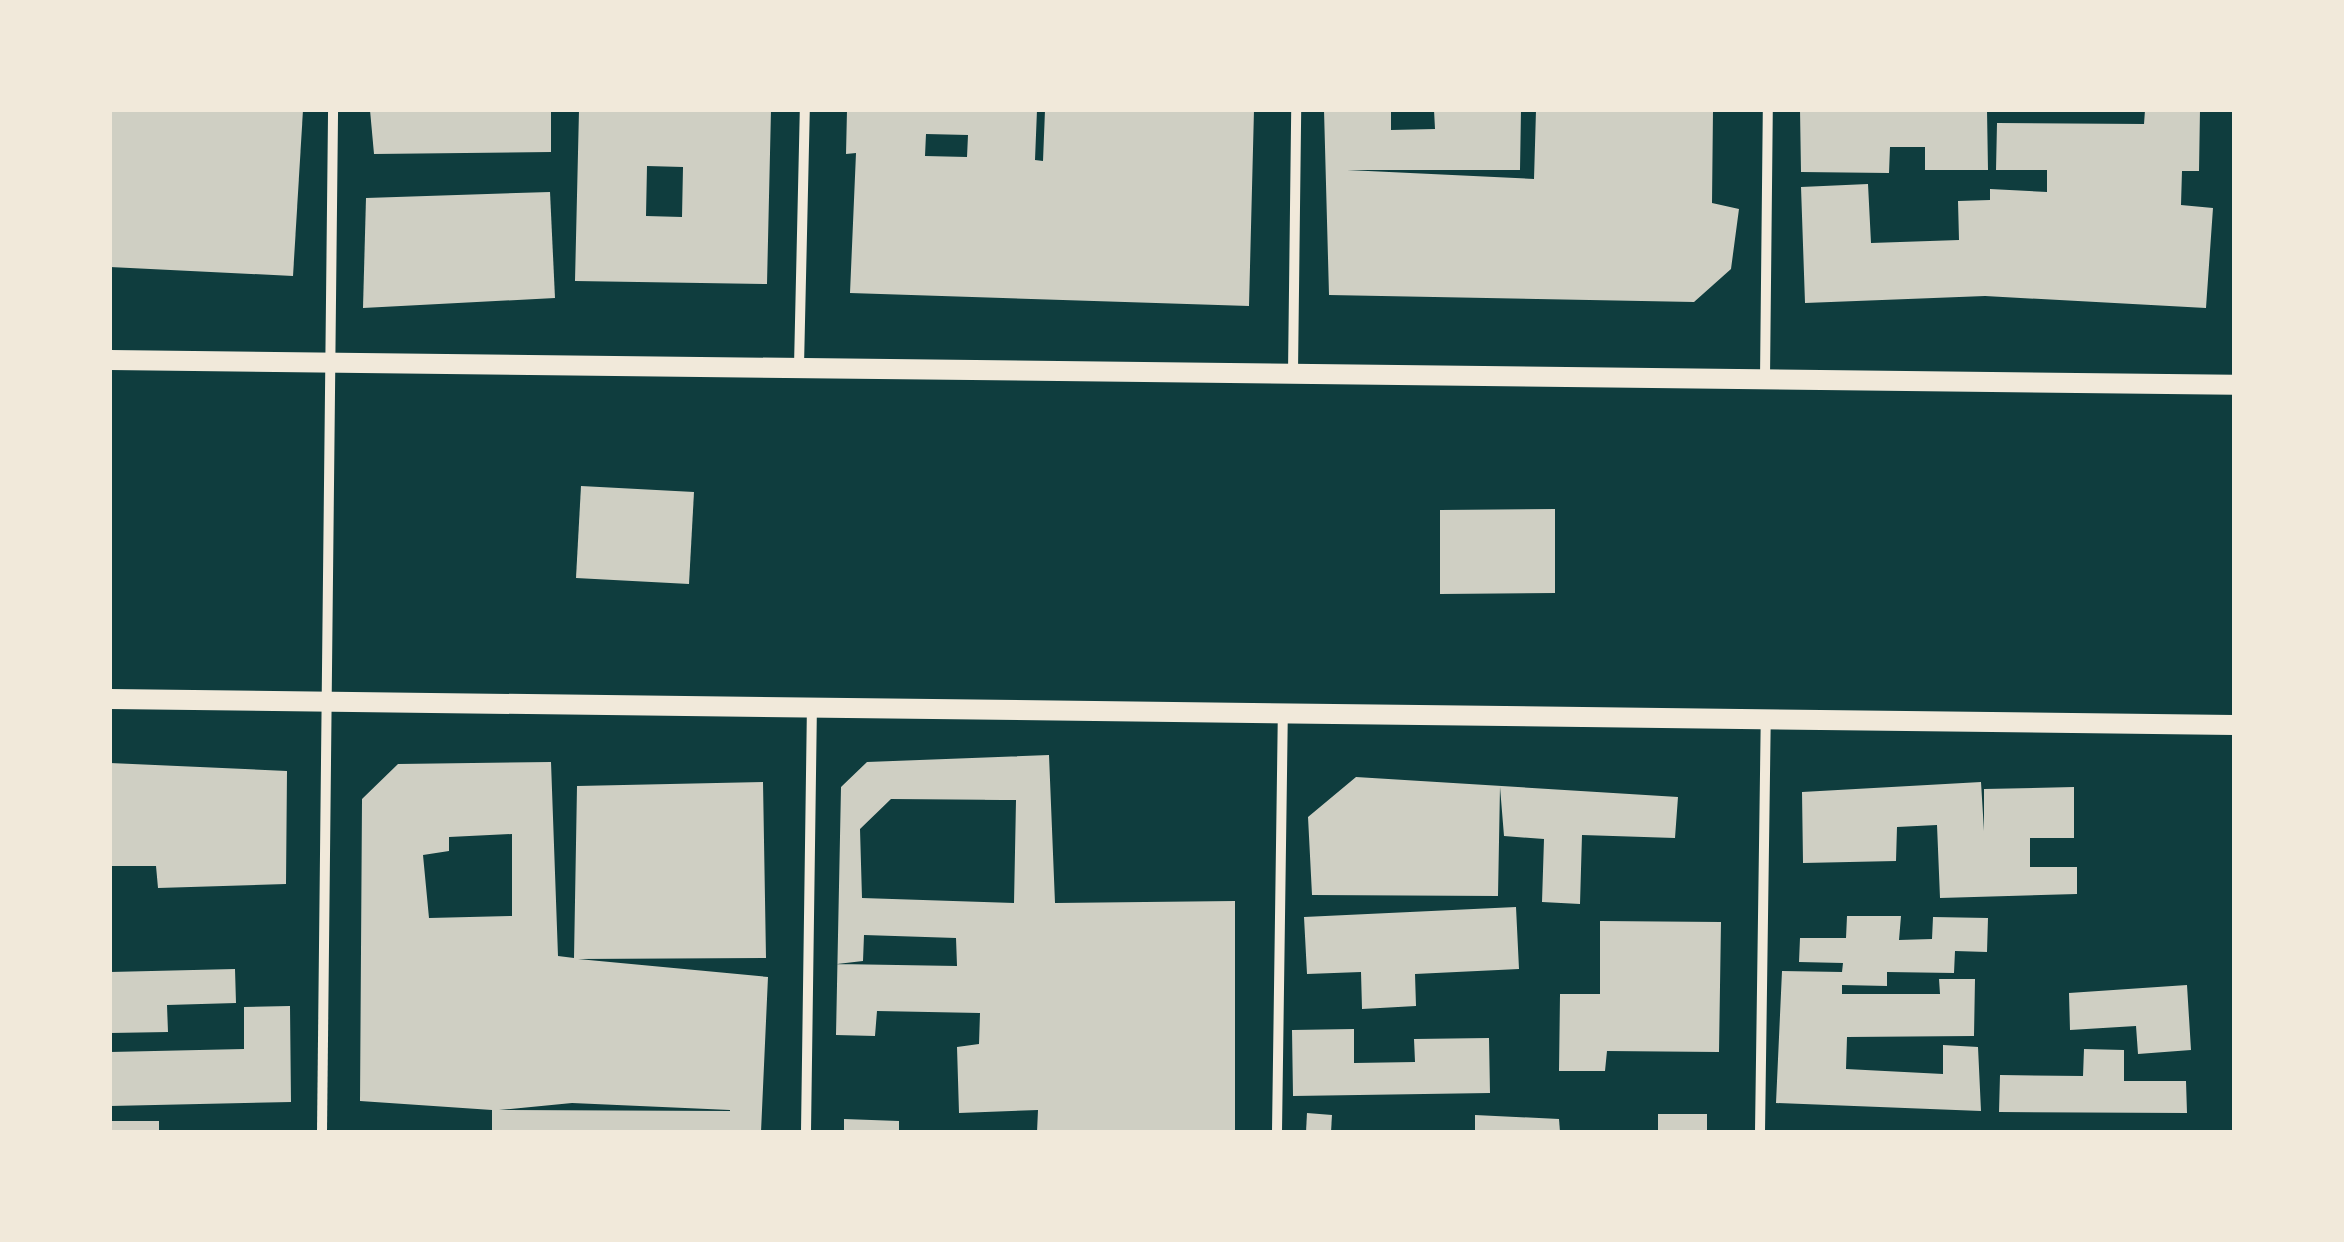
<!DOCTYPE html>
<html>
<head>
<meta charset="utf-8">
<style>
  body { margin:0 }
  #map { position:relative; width:2344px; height:1242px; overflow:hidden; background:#0f3d3e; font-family:Lora,serif }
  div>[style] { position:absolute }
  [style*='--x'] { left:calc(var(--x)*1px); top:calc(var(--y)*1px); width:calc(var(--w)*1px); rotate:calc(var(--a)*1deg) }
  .building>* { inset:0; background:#cfcfc3 }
  .minor>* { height:10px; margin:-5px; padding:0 5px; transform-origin:5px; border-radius:5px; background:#f1e9da }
  .secondary>* { height:20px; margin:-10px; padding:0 10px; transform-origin:10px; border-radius:10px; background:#f1e9da }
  span { translate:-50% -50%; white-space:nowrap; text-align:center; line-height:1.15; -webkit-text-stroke:8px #f1e9da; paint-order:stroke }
  .frame { position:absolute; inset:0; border:112px solid #f1e9da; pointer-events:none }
</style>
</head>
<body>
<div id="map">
  <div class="building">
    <i style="clip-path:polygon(110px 110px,303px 110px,293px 276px,110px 267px)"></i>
    <i style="clip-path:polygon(370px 110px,551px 110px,551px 152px,374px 154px)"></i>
    <i style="clip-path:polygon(evenodd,579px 110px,771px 110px,767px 284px,575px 281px,579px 110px,647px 166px,683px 167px,682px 217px,646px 216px,647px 166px)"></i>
    <i style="clip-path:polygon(evenodd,847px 110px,1037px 110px,1035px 160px,1043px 161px,1045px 110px,1254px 110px,1249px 306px,850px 293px,856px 153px,846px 154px,847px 110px,926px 134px,968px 135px,967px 157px,925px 156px,926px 134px)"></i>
    <i style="clip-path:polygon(1324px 110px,1391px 110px,1391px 130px,1435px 129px,1434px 110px,1521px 110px,1520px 170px,1347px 170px,1534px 179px,1536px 110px,1713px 110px,1712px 203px,1739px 209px,1731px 269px,1694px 302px,1329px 295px)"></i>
    <i style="clip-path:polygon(1800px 110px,1987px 110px,1988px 170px,1925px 170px,1925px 147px,1890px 147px,1889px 173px,1801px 172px)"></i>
    <i style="clip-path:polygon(2145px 110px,2200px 110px,2199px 171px,2182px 171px,2181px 205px,2213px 208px,2206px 308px,1985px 296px,1805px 303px,1801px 187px,1868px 184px,1871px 243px,1959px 240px,1958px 201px,1990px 200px,1990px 189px,2047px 192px,2047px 170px,1996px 170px,1997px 123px,2144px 124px)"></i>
    <i style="clip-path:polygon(550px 192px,555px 298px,363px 308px,366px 198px)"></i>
    <i style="clip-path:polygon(581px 486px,694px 492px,689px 584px,576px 578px)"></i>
    <i style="clip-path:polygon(1555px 509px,1555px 593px,1440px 594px,1440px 510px)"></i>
    <i style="clip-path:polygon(evenodd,1049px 755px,1055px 903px,1235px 901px,1235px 1132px,1037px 1132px,1038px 1110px,959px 1113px,957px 1047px,979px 1044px,980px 1013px,877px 1011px,875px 1036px,836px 1035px,841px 787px,867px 762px,1049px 755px,891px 799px,1016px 800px,1014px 903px,862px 898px,860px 829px,891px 799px,1049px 755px,864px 935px,956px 938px,957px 966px,837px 964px,863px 961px,864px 935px)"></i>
    <i style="clip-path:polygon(evenodd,551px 762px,558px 956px,574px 958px,577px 786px,763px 782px,766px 958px,578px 959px,768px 977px,761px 1132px,492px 1132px,492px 1110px,360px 1101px,362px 799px,398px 764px,551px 762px,512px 834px,512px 916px,429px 918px,423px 855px,449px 851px,449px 837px,512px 834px,551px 762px,572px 1103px,730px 1110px,730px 1111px,499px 1110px,572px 1103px)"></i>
    <i style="clip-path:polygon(110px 763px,287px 771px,286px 884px,158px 888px,156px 866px,110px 866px)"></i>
    <i style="clip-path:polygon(1356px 777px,1678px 797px,1675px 838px,1582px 835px,1580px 904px,1542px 902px,1544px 839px,1504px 836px,1500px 787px,1498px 896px,1312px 895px,1308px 817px)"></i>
    <i style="clip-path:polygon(1981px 782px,1984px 831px,1984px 789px,2074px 787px,2074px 838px,2030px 838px,2030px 867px,2077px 867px,2077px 894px,1940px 898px,1937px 825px,1897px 827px,1896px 861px,1803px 863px,1802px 792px)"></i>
    <i style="clip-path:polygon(1516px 907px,1519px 969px,1415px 974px,1416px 1006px,1362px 1009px,1361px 972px,1307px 974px,1304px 917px)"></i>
    <i style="clip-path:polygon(1847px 916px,1901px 916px,1899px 940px,1932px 939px,1933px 917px,1988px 918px,1987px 952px,1955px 951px,1954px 973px,1887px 972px,1887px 986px,1842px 985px,1842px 994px,1940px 994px,1939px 979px,1975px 979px,1974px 1036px,1847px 1037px,1846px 1069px,1943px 1074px,1943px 1045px,1978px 1047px,1981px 1111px,1776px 1103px,1782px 971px,1842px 972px,1843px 963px,1799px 962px,1800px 938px,1846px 938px)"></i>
    <i style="clip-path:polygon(1600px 921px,1721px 922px,1719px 1052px,1607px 1051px,1605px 1071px,1559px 1071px,1560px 994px,1600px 994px)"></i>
    <i style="clip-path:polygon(235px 969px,236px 1003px,167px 1005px,168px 1032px,110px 1033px,110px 972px)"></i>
    <i style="clip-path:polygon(2187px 985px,2191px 1050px,2138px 1054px,2136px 1026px,2070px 1030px,2069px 993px)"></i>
    <i style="clip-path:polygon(290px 1006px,291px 1102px,110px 1106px,110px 1052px,244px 1049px,244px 1007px)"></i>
    <i style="clip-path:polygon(1354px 1029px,1354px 1063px,1415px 1062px,1414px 1039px,1489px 1038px,1490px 1093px,1293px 1096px,1292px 1030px)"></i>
    <i style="clip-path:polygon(2084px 1049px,2124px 1050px,2124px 1081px,2186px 1081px,2187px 1113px,1999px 1112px,2000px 1075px,2083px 1076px)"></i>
    <i style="clip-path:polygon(1307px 1113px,1332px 1115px,1331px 1132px,1306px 1132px)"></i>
    <i style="clip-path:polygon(1658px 1114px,1707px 1114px,1707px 1132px,1658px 1132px)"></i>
    <i style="clip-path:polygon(1475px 1115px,1559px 1119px,1560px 1132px,1475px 1132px)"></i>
    <i style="clip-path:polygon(844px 1119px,899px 1121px,899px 1132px,844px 1132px)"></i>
    <i style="clip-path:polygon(110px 1121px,159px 1121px,159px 1132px,110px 1132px)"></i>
  </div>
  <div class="minor">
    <i style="--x:799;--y:366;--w:256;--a:-88.7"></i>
    <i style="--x:1293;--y:372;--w:262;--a:-89.3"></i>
    <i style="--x:1765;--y:378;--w:268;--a:-89.4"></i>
    <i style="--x:322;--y:1132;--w:1022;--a:-89.38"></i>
    <i style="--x:806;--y:1132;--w:424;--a:-89.2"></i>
    <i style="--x:1277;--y:1132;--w:419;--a:-89.2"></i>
    <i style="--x:1760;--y:1132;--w:413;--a:-89.2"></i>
  </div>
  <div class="secondary">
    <i style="--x:110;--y:360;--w:2124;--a:0.67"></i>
    <i style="--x:110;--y:699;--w:2124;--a:0.7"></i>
  </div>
  <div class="frame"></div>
</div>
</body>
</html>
